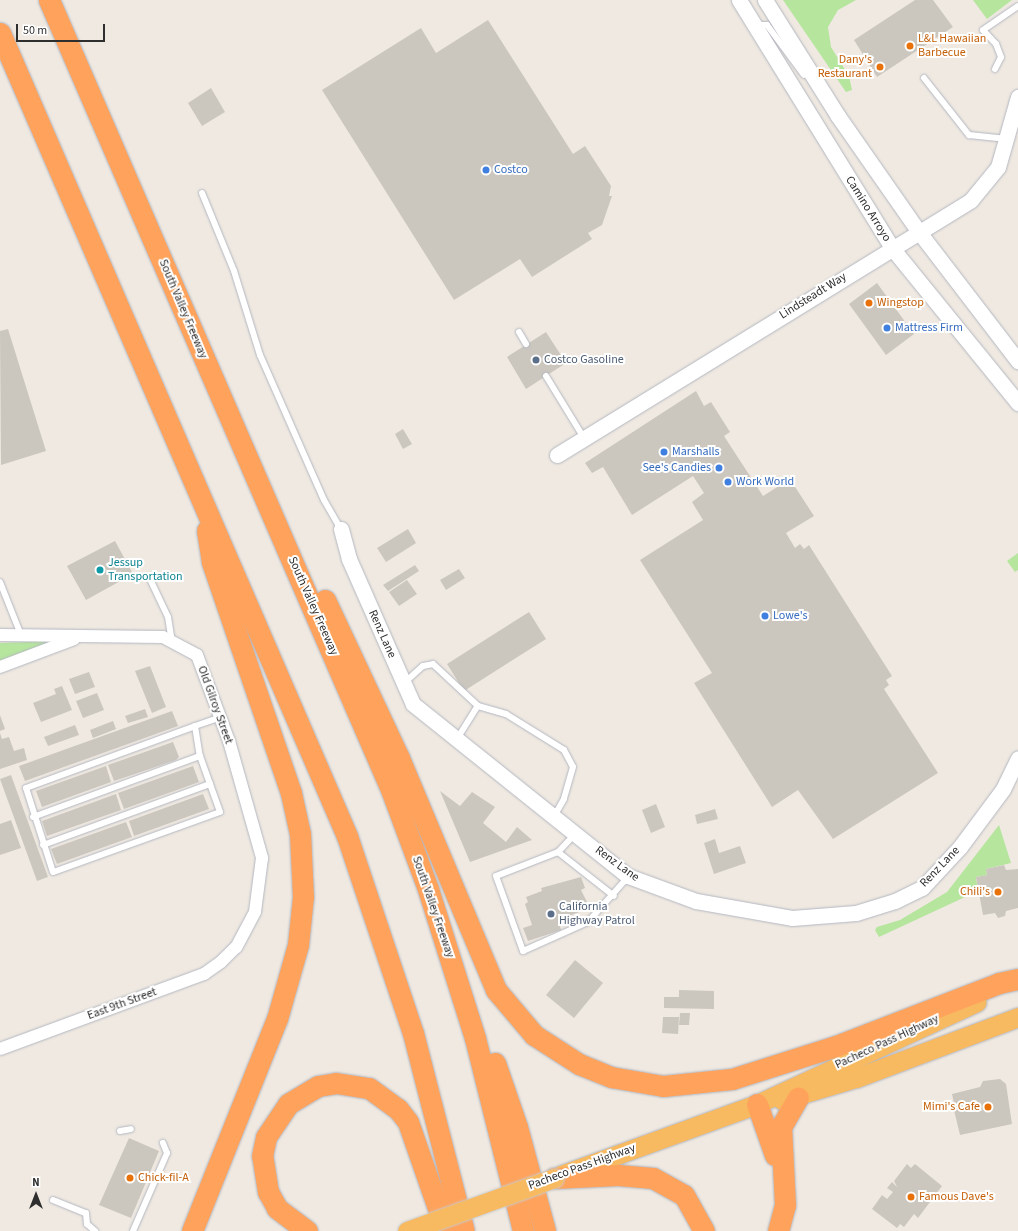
<!DOCTYPE html>
<html>
<head>
<meta charset="utf-8">
<style>
  body { margin:0 }
  #map { position:relative; width:1018px; height:1231px; overflow:hidden; background:#efe9e1; font-family:"Source Sans 3",sans-serif }
  div>[style] { position:absolute }
  [style*='--x'] { left:calc(var(--x)*1px); top:calc(var(--y)*1px); width:calc(var(--w)*1px); rotate:calc(var(--a)*1deg) }
  .green>* { inset:0; background:#b6e59e }
  .building>* { inset:0; background:#cbc7bf }
  .roads { filter:drop-shadow(0 0 1px #b4b7c1) drop-shadow(0 0 1px #b4b7c1) }
  .service>* { height:6px; margin:-3px; padding:0 3px; transform-origin:3px; border-radius:3px; background:#fff }
  .minor>* { height:12px; margin:-6px; padding:0 6px; transform-origin:6px; border-radius:6px; background:#fff }
  .tertiary>* { height:15px; margin:-7.5px; padding:0 7.5px; transform-origin:7.5px; border-radius:7.5px; background:#fff }
  .trunk>* { height:19px; margin:-9.5px; padding:0 9.5px; transform-origin:9.5px; border-radius:9.5px; background:#f8ba60 }
  .motorway>* { height:21px; margin:-10.5px; padding:0 10.5px; transform-origin:10.5px; border-radius:10.5px; background:#ffa35c }
  .bridges { filter:drop-shadow(0 0 1px #c9c9c9) drop-shadow(0 0 1px #c9c9c9) }
  .trunk-bridge>* { height:19px; margin:-9.5px; padding:0 9.5px; transform-origin:9.5px; border-radius:9.5px; background:#f8ba60 }
  .dots>* { width:11px; height:11px; translate:-50% -50%; box-sizing:border-box; border:2px solid #fff; border-radius:50% }
  span { translate:-50% -50%; white-space:nowrap; text-align:center; line-height:1.15; -webkit-text-stroke:4px #fff; paint-order:stroke }
  .food-label { font-size:12px; color:#c56008 }
  .left { translate:0 -50%; text-align:left }
  .right { translate:-100% -50%; text-align:right }
  .shop-label { font-size:12px; color:#366cbe }
  .street-label { font-size:12px; color:#2e2e2e }
  .service-label { font-size:12px; color:#4e5e75 }
  .culture-label { font-size:12px; color:#0d838f }
  .north { position:absolute; left:16px; top:1175px; width:40px; height:40px; -webkit-text-stroke:3px #fff; paint-order:stroke; rotate:0deg; font-size:11px; font-weight:700; line-height:16px; text-align:center; color:#2e2e2e }
  .north::after { content:''; display:block; margin:auto; width:14px; height:18px; background:#2e2e2e; clip-path:polygon(50% 0,100% 100%,50% 72%,0 100%) }
  .scale { position:absolute; left:16px; top:24px; width:89px; height:18px; box-sizing:border-box; border:2px solid #2e2e2e; border-top:0; padding-left:5px; font-size:12px; line-height:14px; white-space:nowrap; color:#2e2e2e; -webkit-text-stroke:3px #fff; paint-order:stroke }
</style>
</head>
<body>
<div id="map">
  <div class="green">
    <i style="clip-path:polygon(783px 0,856px 0,838px 10px,828px 27px,831px 47px,849px 76px,852px 90px,846px 92px)"></i>
    <i style="clip-path:polygon(973px 0,1012px 0,987px 19px)"></i>
    <i style="clip-path:polygon(1018px 553px,1018px 570px,1015px 572px,1007px 561px)"></i>
    <i style="clip-path:polygon(53px 641px,0 661px,0 643px)"></i>
    <i style="clip-path:polygon(999px 825px,1011px 863px,986px 869px,987px 875px,976px 877px,978px 891px,879px 937px,875px 930px,877px 927px,900px 920px,947px 892px)"></i>
  </div>
  <div class="building">
    <i style="clip-path:polygon(915px 0,933px 0,953px 27px,877px 77px,854px 40px)"></i>
    <i style="clip-path:polygon(488px 20px,573px 154px,585px 146px,611px 186px,609px 196px,612px 196px,602px 225px,588px 233px,592px 239px,532px 277px,520px 259px,454px 300px,322px 90px,421px 28px,436px 53px)"></i>
    <i style="clip-path:polygon(211px 88px,225px 112px,202px 126px,188px 103px)"></i>
    <i style="clip-path:polygon(877px 283px,914px 334px,886px 355px,849px 304px)"></i>
    <i style="clip-path:polygon(8px 329px,46px 451px,1px 465px,0 331px)"></i>
    <i style="clip-path:polygon(546px 332px,566px 363px,526px 389px,507px 357px)"></i>
    <i style="clip-path:polygon(696px 391px,704px 406px,711px 402px,730px 432px,724px 436px,763px 496px,790px 479px,814px 516px,786px 533px,795px 548px,800px 544px,804px 549px,809px 545px,892px 676px,886px 680px,889px 685px,884px 689px,938px 773px,833px 839px,798px 790px,772px 807px,694px 683px,712px 673px,640px 560px,703px 520px,692px 502px,704px 493px,693px 476px,632px 515px,603px 467px,592px 473px,585px 463px)"></i>
    <i style="clip-path:polygon(403px 429px,412px 444px,403px 449px,395px 434px)"></i>
    <i style="clip-path:polygon(408px 529px,416px 543px,386px 562px,377px 548px)"></i>
    <i style="clip-path:polygon(115px 541px,133px 574px,86px 600px,67px 566px)"></i>
    <i style="clip-path:polygon(415px 565px,419px 571px,388px 591px,383px 585px)"></i>
    <i style="clip-path:polygon(459px 569px,465px 578px,446px 590px,440px 580px)"></i>
    <i style="clip-path:polygon(407px 580px,417px 594px,399px 606px,389px 592px)"></i>
    <i style="clip-path:polygon(529px 612px,546px 639px,464px 691px,447px 664px)"></i>
    <i style="clip-path:polygon(150px 666px,166px 707px,152px 713px,135px 671px)"></i>
    <i style="clip-path:polygon(89px 672px,95px 687px,75px 694px,69px 679px)"></i>
    <i style="clip-path:polygon(62px 686px,72px 710px,41px 722px,33px 703px,56px 694px,54px 689px)"></i>
    <i style="clip-path:polygon(97px 693px,104px 710px,83px 718px,76px 701px)"></i>
    <i style="clip-path:polygon(145px 709px,148px 717px,128px 723px,125px 716px)"></i>
    <i style="clip-path:polygon(172px 711px,178px 726px,25px 781px,19px 766px)"></i>
    <i style="clip-path:polygon(0 715px,5px 729px,0 731px)"></i>
    <i style="clip-path:polygon(113px 721px,116px 729px,93px 738px,90px 730px)"></i>
    <i style="clip-path:polygon(75px 725px,79px 735px,48px 746px,44px 737px)"></i>
    <i style="clip-path:polygon(0 733px,2px 739px,9px 737px,14px 751px,24px 748px,27px 760px,0 769px)"></i>
    <i style="clip-path:polygon(173px 742px,179px 757px,176px 760px,114px 781px,108px 765px)"></i>
    <i style="clip-path:polygon(106px 766px,111px 782px,42px 807px,36px 791px)"></i>
    <i style="clip-path:polygon(193px 766px,199px 782px,124px 809px,118px 793px)"></i>
    <i style="clip-path:polygon(11px 775px,48px 877px,37px 881px,0 779px)"></i>
    <i style="clip-path:polygon(440px 791px,460px 806px,472px 792px,495px 807px,483px 823px,506px 842px,517px 827px,532px 840px,470px 862px)"></i>
    <i style="clip-path:polygon(116px 794px,121px 810px,47px 836px,42px 821px)"></i>
    <i style="clip-path:polygon(203px 794px,209px 809px,134px 836px,129px 821px)"></i>
    <i style="clip-path:polygon(656px 804px,665px 827px,651px 833px,642px 810px)"></i>
    <i style="clip-path:polygon(715px 809px,718px 819px,697px 824px,695px 815px)"></i>
    <i style="clip-path:polygon(11px 820px,21px 848px,0 855px,0 824px)"></i>
    <i style="clip-path:polygon(126px 822px,132px 837px,57px 864px,51px 849px)"></i>
    <i style="clip-path:polygon(715px 839px,719px 853px,740px 846px,746px 863px,714px 874px,704px 843px)"></i>
    <i style="clip-path:polygon(1004px 865px,1006px 870px,1018px 869px,1018px 908px,1006px 911px,1005px 916px,998px 918px,995px 913px,983px 915px,976px 877px,987px 875px,986px 869px)"></i>
    <i style="clip-path:polygon(581px 877px,585px 888px,581px 890px,590px 908px,558px 920px,561px 930px,528px 941px,523px 928px,532px 925px,525px 904px,528px 902px,526px 897px,542px 891px,541px 888px)"></i>
    <i style="clip-path:polygon(575px 960px,603px 983px,574px 1018px,546px 995px)"></i>
    <i style="clip-path:polygon(679px 990px,714px 991px,714px 1009px,664px 1008px,664px 997px,679px 997px)"></i>
    <i style="clip-path:polygon(680px 1013px,690px 1013px,689px 1025px,679px 1025px)"></i>
    <i style="clip-path:polygon(663px 1017px,679px 1017px,678px 1034px,662px 1033px)"></i>
    <i style="clip-path:polygon(1000px 1079px,1006px 1084px,1012px 1124px,960px 1135px,954px 1110px,965px 1106px,955px 1108px,952px 1094px,980px 1087px,983px 1081px)"></i>
    <i style="clip-path:polygon(129px 1138px,159px 1151px,131px 1218px,99px 1205px)"></i>
    <i style="clip-path:polygon(907px 1164px,911px 1168px,915px 1164px,942px 1186px,918px 1218px,914px 1214px,904px 1227px,900px 1224px,897px 1228px,872px 1209px,882px 1195px,887px 1199px,893px 1192px,887px 1188px,892px 1182px,897px 1187px,894px 1181px)"></i>
  </div>
  <div class="roads">
    <div class="service">
      <i style="--x:755;--y:25;--w:12;--a:0"></i>
      <i style="--x:767;--y:25;--w:62;--a:53.5"></i>
      <i style="--x:995;--y:69;--w:13;--a:-63"></i>
      <i style="--x:1001;--y:57;--w:14;--a:-111"></i>
      <i style="--x:996;--y:44;--w:19;--a:-133"></i>
      <i style="--x:983;--y:30;--w:42;--a:-34.4"></i>
      <i style="--x:924;--y:78;--w:73;--a:51.7"></i>
      <i style="--x:969;--y:135;--w:36;--a:6"></i>
      <i style="--x:202;--y:193;--w:84;--a:67.7"></i>
      <i style="--x:234;--y:271;--w:88;--a:72.8"></i>
      <i style="--x:260;--y:355;--w:158;--a:66.2"></i>
      <i style="--x:324;--y:500;--w:34;--a:60"></i>
      <i style="--x:519;--y:332;--w:14;--a:60"></i>
      <i style="--x:546;--y:376;--w:73;--a:58.5"></i>
      <i style="--x:149;--y:577;--w:44;--a:64.6"></i>
      <i style="--x:168;--y:617;--w:24;--a:81"></i>
      <i style="--x:0;--y:582;--w:57;--a:68.4"></i>
      <i style="--x:404;--y:683;--w:25;--a:-42"></i>
      <i style="--x:423;--y:666;--w:10;--a:-11"></i>
      <i style="--x:433;--y:664;--w:62;--a:43"></i>
      <i style="--x:195;--y:726;--w:30;--a:81"></i>
      <i style="--x:200;--y:756;--w:59;--a:70.3"></i>
      <i style="--x:220;--y:812;--w:177;--a:160.2"></i>
      <i style="--x:53;--y:872;--w:88;--a:-107.8"></i>
      <i style="--x:26;--y:788;--w:180;--a:-20.1"></i>
      <i style="--x:195;--y:726;--w:28;--a:-19"></i>
      <i style="--x:457;--y:739;--w:39;--a:-58"></i>
      <i style="--x:478;--y:706;--w:29;--a:16"></i>
      <i style="--x:506;--y:714;--w:68;--a:31.8"></i>
      <i style="--x:564;--y:750;--w:19;--a:62"></i>
      <i style="--x:573;--y:767;--w:33;--a:106"></i>
      <i style="--x:564;--y:799;--w:20;--a:120"></i>
      <i style="--x:33;--y:817;--w:178;--a:-20.1"></i>
      <i style="--x:575;--y:834;--w:25;--a:133"></i>
      <i style="--x:558;--y:852;--w:66;--a:158.8"></i>
      <i style="--x:496;--y:876;--w:80;--a:70.2"></i>
      <i style="--x:523;--y:951;--w:71;--a:-24"></i>
      <i style="--x:588;--y:922;--w:60;--a:-48.4"></i>
      <i style="--x:43;--y:845;--w:178;--a:-20.1"></i>
      <i style="--x:558;--y:852;--w:71;--a:38.2"></i>
      <i style="--x:120;--y:1131;--w:11;--a:-10"></i>
      <i style="--x:53;--y:1200;--w:35;--a:22"></i>
      <i style="--x:86;--y:1213;--w:11;--a:85"></i>
      <i style="--x:87;--y:1224;--w:11;--a:41"></i>
      <i style="--x:133;--y:1231;--w:85;--a:-66.4"></i>
      <i style="--x:167;--y:1153;--w:11;--a:-112"></i>
    </div>
    <div class="minor">
      <i style="--x:0;--y:635;--w:163;--a:0.7"></i>
      <i style="--x:163;--y:637;--w:38;--a:28"></i>
      <i style="--x:197;--y:655;--w:92;--a:69.6"></i>
      <i style="--x:229;--y:741;--w:122;--a:74.2"></i>
      <i style="--x:262;--y:858;--w:54;--a:97.4"></i>
      <i style="--x:255;--y:912;--w:40;--a:118"></i>
      <i style="--x:236;--y:947;--w:21;--a:135"></i>
      <i style="--x:221;--y:962;--w:21;--a:145"></i>
      <i style="--x:204;--y:974;--w:217;--a:159.8"></i>
      <i style="--x:0;--y:667;--w:79;--a:-20.7"></i>
    </div>
    <div class="tertiary">
      <i style="--x:739;--y:0;--w:291;--a:58.3"></i>
      <i style="--x:892;--y:248;--w:200;--a:50.9"></i>
      <i style="--x:765;--y:0;--w:137;--a:57.8"></i>
      <i style="--x:838;--y:116;--w:141;--a:55.1"></i>
      <i style="--x:919;--y:232;--w:163;--a:52.5"></i>
      <i style="--x:557;--y:455;--w:486;--a:-31.6"></i>
      <i style="--x:971;--y:200;--w:43;--a:-50.7"></i>
      <i style="--x:998;--y:167;--w:73;--a:-74.1"></i>
      <i style="--x:341;--y:529;--w:31;--a:75"></i>
      <i style="--x:349;--y:559;--w:158;--a:66.2"></i>
      <i style="--x:413;--y:704;--w:275;--a:38.7"></i>
      <i style="--x:628;--y:876;--w:72;--a:20.2"></i>
      <i style="--x:696;--y:901;--w:97;--a:10"></i>
      <i style="--x:792;--y:918;--w:64;--a:-4.5"></i>
      <i style="--x:856;--y:913;--w:41;--a:-17.1"></i>
      <i style="--x:895;--y:901;--w:30;--a:-26"></i>
      <i style="--x:922;--y:888;--w:56;--a:-47.2"></i>
      <i style="--x:960;--y:847;--w:72;--a:-53.4"></i>
      <i style="--x:1003;--y:789;--w:34;--a:-64"></i>
    </div>
    <div class="trunk">
      <i style="--x:782;--y:1100;--w:77;--a:-16.6"></i>
      <i style="--x:856;--y:1078;--w:173;--a:-20.6"></i>
      <i style="--x:561;--y:1175;--w:208;--a:-19.9"></i>
      <i style="--x:757;--y:1104;--w:242;--a:-24.9"></i>
    </div>
    <div class="motorway">
      <i style="--x:49;--y:0;--w:863;--a:66.58"></i>
      <i style="--x:392;--y:792;--w:103;--a:69.6"></i>
      <i style="--x:428;--y:889;--w:156;--a:72.5"></i>
      <i style="--x:475;--y:1038;--w:199;--a:76"></i>
      <i style="--x:0;--y:33;--w:875;--a:66.63"></i>
      <i style="--x:347;--y:836;--w:208;--a:71.5"></i>
      <i style="--x:413;--y:1033;--w:204;--a:75.6"></i>
      <i style="--x:325;--y:600;--w:174;--a:64.9"></i>
      <i style="--x:399;--y:758;--w:251;--a:67.3"></i>
      <i style="--x:496;--y:990;--w:59;--a:49.8"></i>
      <i style="--x:534;--y:1035;--w:54;--a:32.8"></i>
      <i style="--x:579;--y:1064;--w:35;--a:22"></i>
      <i style="--x:611;--y:1077;--w:53;--a:9.8"></i>
      <i style="--x:663;--y:1086;--w:69;--a:-5.8"></i>
      <i style="--x:732;--y:1079;--w:109;--a:-17.6"></i>
      <i style="--x:836;--y:1046;--w:175;--a:-21.1"></i>
      <i style="--x:999;--y:983;--w:19;--a:-12"></i>
      <i style="--x:495;--y:1063;--w:68;--a:71"></i>
      <i style="--x:517;--y:1127;--w:108;--a:74.9"></i>
      <i style="--x:757;--y:1104;--w:54;--a:70.6"></i>
      <i style="--x:554;--y:1178;--w:64;--a:-2.7"></i>
      <i style="--x:618;--y:1175;--w:35;--a:5"></i>
      <i style="--x:653;--y:1178;--w:35;--a:29"></i>
      <i style="--x:684;--y:1195;--w:41;--a:60.9"></i>
      <i style="--x:192;--y:1231;--w:228;--a:-68.2"></i>
      <i style="--x:277;--y:1019;--w:77;--a:-74.2"></i>
      <i style="--x:298;--y:945;--w:48;--a:-84.1"></i>
      <i style="--x:303;--y:897;--w:63;--a:-92.7"></i>
      <i style="--x:300;--y:834;--w:42;--a:-102.4"></i>
      <i style="--x:291;--y:793;--w:244;--a:-108.9"></i>
      <i style="--x:212;--y:562;--w:32;--a:-99"></i>
      <i style="--x:307;--y:1231;--w:38;--a:-143"></i>
      <i style="--x:277;--y:1208;--w:18;--a:-119"></i>
      <i style="--x:268;--y:1192;--w:36;--a:-99"></i>
      <i style="--x:262;--y:1156;--w:19;--a:-78"></i>
      <i style="--x:266;--y:1137;--w:40;--a:-56"></i>
      <i style="--x:288;--y:1104;--w:35;--a:-31"></i>
      <i style="--x:318;--y:1086;--w:18;--a:-9"></i>
      <i style="--x:336;--y:1083;--w:33;--a:9"></i>
      <i style="--x:369;--y:1088;--w:36;--a:36"></i>
      <i style="--x:398;--y:1109;--w:16;--a:52"></i>
      <i style="--x:408;--y:1122;--w:115;--a:70.8"></i>
      <i style="--x:778;--y:1231;--w:27;--a:-75"></i>
      <i style="--x:785;--y:1205;--w:78;--a:-92.9"></i>
      <i style="--x:781;--y:1127;--w:34;--a:-60"></i>
    </div>
  </div>
  <div class="bridges">
    <div class="trunk-bridge">
      <i style="--x:407;--y:1231;--w:156;--a:-19.8"></i>
    </div>
  </div>
  <div class="dots">
    <i style="left:910px;top:46px;background:#e8710a"></i>
    <i style="left:880px;top:67px;background:#e8710a"></i>
    <i style="left:486px;top:170px;background:#3f7fe0"></i>
    <i style="left:869px;top:303px;background:#e8710a"></i>
    <i style="left:887px;top:328px;background:#3f7fe0"></i>
    <i style="left:536px;top:360px;background:#5c6f8a"></i>
    <i style="left:664px;top:452px;background:#3f7fe0"></i>
    <i style="left:719px;top:468px;background:#3f7fe0"></i>
    <i style="left:728px;top:482px;background:#3f7fe0"></i>
    <i style="left:100px;top:570px;background:#0f9aa8"></i>
    <i style="left:765px;top:616px;background:#3f7fe0"></i>
    <i style="left:998px;top:892px;background:#e8710a"></i>
    <i style="left:551px;top:914px;background:#5c6f8a"></i>
    <i style="left:988px;top:1107px;background:#e8710a"></i>
    <i style="left:130px;top:1178px;background:#e8710a"></i>
    <i style="left:911px;top:1197px;background:#e8710a"></i>
  </div>
  <div class="food-label">
    <span class="left" style="left:918px;top:46px">L&amp;L Hawaiian<br>Barbecue</span>
    <span class="right" style="left:872px;top:67px">Dany's<br>Restaurant</span>
    <span class="left" style="left:877px;top:303px">Wingstop</span>
    <span class="right" style="left:990px;top:892px">Chili's</span>
    <span class="right" style="left:980px;top:1107px">Mimi's Cafe</span>
    <span class="left" style="left:138px;top:1178px">Chick-fil-A</span>
    <span class="left" style="left:919px;top:1197px">Famous Dave's</span>
  </div>
  <div class="shop-label">
    <span class="left" style="left:494px;top:170px">Costco</span>
    <span class="left" style="left:895px;top:328px">Mattress Firm</span>
    <span class="left" style="left:672px;top:452px">Marshalls</span>
    <span class="right" style="left:711px;top:468px">See's Candies</span>
    <span class="left" style="left:736px;top:482px">Work World</span>
    <span class="left" style="left:773px;top:616px">Lowe's</span>
  </div>
  <div class="street-label">
    <span style="left:868px;top:209px;rotate:58deg">Camino Arroyo</span>
    <span style="left:813px;top:296px;rotate:-32deg">Lindsteadt Way</span>
    <span style="left:183px;top:309px;rotate:67deg">South Valley Freeway</span>
    <span style="left:313px;top:606px;rotate:66deg">South Valley Freeway</span>
    <span style="left:382px;top:634px;rotate:66deg">Renz Lane</span>
    <span style="left:215px;top:705px;rotate:70deg">Old Gilroy Street</span>
    <span style="left:617px;top:864px;rotate:36deg">Renz Lane</span>
    <span style="left:940px;top:867px;rotate:-46deg">Renz Lane</span>
    <span style="left:433px;top:907px;rotate:71deg">South Valley Freeway</span>
    <span style="left:122px;top:1004px;rotate:-20deg">East 9th Street</span>
    <span style="left:887px;top:1042px;rotate:-25deg">Pacheco Pass Highway</span>
    <span style="left:582px;top:1167px;rotate:-20deg">Pacheco Pass Highway</span>
  </div>
  <div class="service-label">
    <span class="left" style="left:544px;top:360px">Costco Gasoline</span>
    <span class="left" style="left:559px;top:914px">California<br>Highway Patrol</span>
  </div>
  <div class="culture-label">
    <span class="left" style="left:108px;top:570px">Jessup<br>Transportation</span>
  </div>
  <div class="north">N</div>
  <div class="scale">50 m</div>
</div>
</body>
</html>
